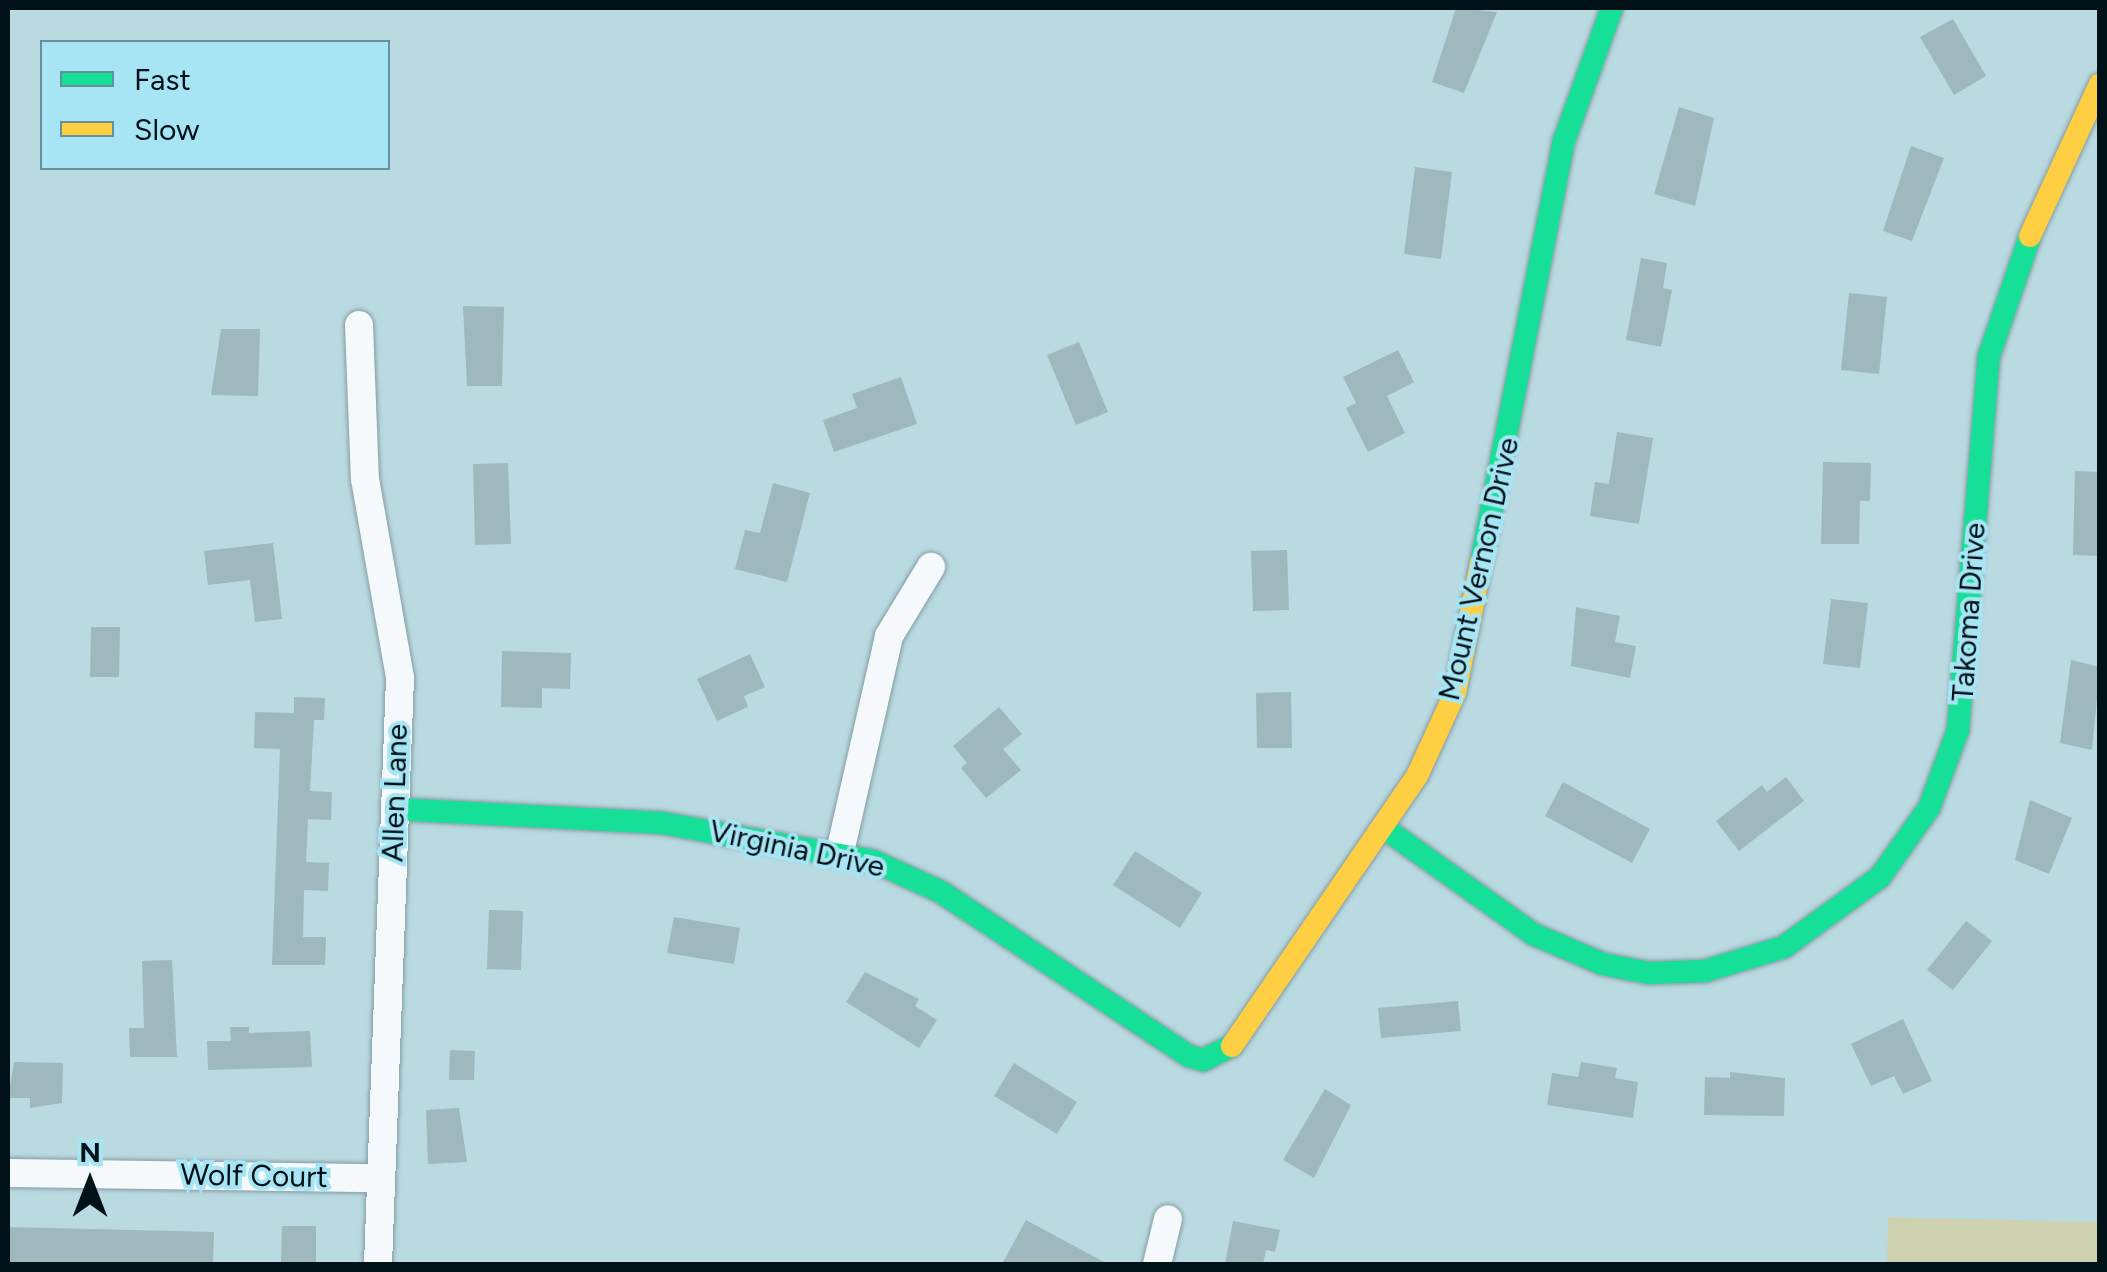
<!DOCTYPE html>
<html>
<head>
<meta charset="utf-8">
<style>
  body { margin:0 }
  #map { position:relative; width:2107px; height:1272px; overflow:hidden; background:#badae2; font-family:Figtree,sans-serif }
  div>[style] { position:absolute }
  [style*='--x'] { left:calc(var(--x)*1px); top:calc(var(--y)*1px); width:calc(var(--w)*1px); rotate:calc(var(--a)*1deg) }
  .green>* { inset:0; background:#ced2b0 }
  .building>* { inset:0; background:#9eb8be }
  .roads { filter:drop-shadow(0 0 2px #849da3) drop-shadow(0 0 2px #849da3) }
  .street>* { height:28px; margin:-14px; padding:0 14px; transform-origin:14px; border-radius:14px; background:#f5f9fb }
  .fast>* { height:22px; margin:-11px; padding:0 11px; transform-origin:11px; border-radius:11px; background:#16e098 }
  .slow>* { height:22px; margin:-11px; padding:0 11px; transform-origin:11px; border-radius:11px; background:#ffcf43 }
  span { translate:-50% -50%; white-space:nowrap; text-align:center; line-height:1.15; -webkit-text-stroke:8px #a8e5f4; paint-order:stroke }
  .street-label { font-size:30px; color:#001217 }
  .frame { position:absolute; inset:0; border:10px solid #001217; pointer-events:none }
  .legend { position:absolute; left:40px; top:40px; width:350px; height:130px; box-sizing:border-box; background:#a8e5f4; border:2px solid #65919c; margin:0; padding:12px 18px; list-style:none; font-size:30px; color:#001217 }
  .legend li { display:flex; align-items:center; gap:20px; height:50px }
  .legend b { width:50px; border:2px solid #65919c }
  .north { position:absolute; left:40px; top:1132px; width:100px; height:100px; -webkit-text-stroke:8px #a8e5f4; paint-order:stroke; rotate:0deg; font-size:28px; font-weight:700; line-height:40px; text-align:center; color:#001217 }
  .north::after { content:''; display:block; margin:auto; width:35px; height:45px; background:#001217; clip-path:polygon(50% 0,100% 100%,50% 72%,0 100%) }
</style>
</head>
<body>
<div id="map">
  <div class="green">
    <i style="clip-path:polygon(1888px 1217px,2099px 1222px,2099px 1264px,1887px 1264px)"></i>
  </div>
  <div class="building">
    <i style="clip-path:polygon(1456px 8px,1497px 12px,1464px 93px,1432px 82px)"></i>
    <i style="clip-path:polygon(1953px 19px,1986px 76px,1954px 95px,1920px 37px)"></i>
    <i style="clip-path:polygon(1679px 107px,1714px 118px,1695px 206px,1654px 194px)"></i>
    <i style="clip-path:polygon(1911px 146px,1944px 158px,1912px 241px,1883px 231px)"></i>
    <i style="clip-path:polygon(1415px 167px,1452px 172px,1441px 259px,1404px 254px)"></i>
    <i style="clip-path:polygon(1641px 258px,1667px 263px,1663px 288px,1672px 290px,1661px 347px,1626px 340px)"></i>
    <i style="clip-path:polygon(1849px 293px,1887px 297px,1879px 374px,1841px 370px)"></i>
    <i style="clip-path:polygon(463px 306px,504px 307px,502px 386px,467px 386px)"></i>
    <i style="clip-path:polygon(221px 329px,260px 329px,258px 396px,211px 395px)"></i>
    <i style="clip-path:polygon(1079px 342px,1108px 412px,1076px 425px,1047px 355px)"></i>
    <i style="clip-path:polygon(1398px 350px,1414px 382px,1387px 396px,1405px 433px,1368px 452px,1346px 408px,1356px 403px,1343px 377px)"></i>
    <i style="clip-path:polygon(901px 377px,917px 424px,834px 452px,823px 420px,857px 408px,852px 394px)"></i>
    <i style="clip-path:polygon(1617px 432px,1653px 438px,1639px 524px,1590px 516px,1595px 482px,1609px 484px)"></i>
    <i style="clip-path:polygon(1823px 462px,1871px 463px,1870px 501px,1860px 501px,1859px 544px,1821px 544px)"></i>
    <i style="clip-path:polygon(508px 463px,511px 544px,475px 545px,473px 464px)"></i>
    <i style="clip-path:polygon(2075px 471px,2100px 472px,2100px 556px,2073px 555px)"></i>
    <i style="clip-path:polygon(773px 483px,810px 493px,787px 582px,735px 569px,745px 530px,760px 533px)"></i>
    <i style="clip-path:polygon(273px 543px,282px 619px,255px 622px,250px 580px,208px 585px,204px 551px)"></i>
    <i style="clip-path:polygon(1287px 550px,1289px 610px,1253px 611px,1251px 551px)"></i>
    <i style="clip-path:polygon(1831px 599px,1868px 603px,1860px 668px,1823px 664px)"></i>
    <i style="clip-path:polygon(1576px 607px,1620px 616px,1615px 642px,1636px 646px,1630px 678px,1571px 666px)"></i>
    <i style="clip-path:polygon(91px 627px,120px 627px,119px 677px,90px 677px)"></i>
    <i style="clip-path:polygon(502px 651px,571px 653px,570px 689px,542px 688px,542px 708px,501px 707px)"></i>
    <i style="clip-path:polygon(750px 654px,765px 687px,744px 696px,748px 707px,717px 721px,697px 679px)"></i>
    <i style="clip-path:polygon(2071px 660px,2100px 667px,2092px 750px,2060px 743px)"></i>
    <i style="clip-path:polygon(1291px 692px,1292px 748px,1257px 748px,1256px 693px)"></i>
    <i style="clip-path:polygon(294px 697px,325px 698px,324px 720px,314px 720px,310px 791px,332px 792px,331px 820px,308px 819px,306px 862px,329px 863px,328px 891px,304px 890px,303px 937px,326px 937px,325px 965px,272px 965px,280px 749px,254px 748px,255px 712px,294px 713px)"></i>
    <i style="clip-path:polygon(999px 707px,1022px 734px,1003px 749px,1021px 770px,986px 798px,961px 768px,967px 763px,953px 746px)"></i>
    <i style="clip-path:polygon(1786px 777px,1804px 801px,1739px 851px,1716px 821px,1762px 785px,1767px 792px)"></i>
    <i style="clip-path:polygon(1563px 782px,1650px 829px,1632px 863px,1545px 816px)"></i>
    <i style="clip-path:polygon(2030px 800px,2072px 818px,2049px 874px,2015px 860px)"></i>
    <i style="clip-path:polygon(1135px 851px,1202px 893px,1180px 928px,1113px 885px)"></i>
    <i style="clip-path:polygon(489px 910px,523px 911px,521px 970px,487px 969px)"></i>
    <i style="clip-path:polygon(674px 917px,740px 928px,734px 964px,667px 953px)"></i>
    <i style="clip-path:polygon(1966px 921px,1992px 941px,1953px 990px,1927px 970px)"></i>
    <i style="clip-path:polygon(172px 960px,177px 1057px,130px 1057px,129px 1028px,144px 1028px,142px 961px)"></i>
    <i style="clip-path:polygon(865px 972px,919px 999px,915px 1006px,937px 1020px,919px 1048px,846px 1002px)"></i>
    <i style="clip-path:polygon(1458px 1001px,1461px 1031px,1381px 1038px,1378px 1008px)"></i>
    <i style="clip-path:polygon(1903px 1019px,1932px 1081px,1903px 1094px,1894px 1076px,1871px 1086px,1851px 1044px)"></i>
    <i style="clip-path:polygon(230px 1027px,249px 1027px,249px 1033px,310px 1031px,312px 1067px,208px 1070px,207px 1041px,231px 1041px)"></i>
    <i style="clip-path:polygon(450px 1050px,475px 1051px,474px 1080px,449px 1080px)"></i>
    <i style="clip-path:polygon(14px 1062px,63px 1063px,62px 1103px,30px 1108px,30px 1098px,8px 1098px)"></i>
    <i style="clip-path:polygon(1581px 1062px,1617px 1068px,1615px 1078px,1638px 1082px,1633px 1118px,1547px 1105px,1552px 1073px,1578px 1077px)"></i>
    <i style="clip-path:polygon(1014px 1063px,1077px 1102px,1057px 1134px,994px 1096px)"></i>
    <i style="clip-path:polygon(1730px 1072px,1785px 1078px,1784px 1116px,1704px 1115px,1705px 1077px,1730px 1078px)"></i>
    <i style="clip-path:polygon(1325px 1089px,1351px 1105px,1314px 1178px,1283px 1160px)"></i>
    <i style="clip-path:polygon(459px 1108px,467px 1162px,428px 1164px,426px 1110px)"></i>
    <i style="clip-path:polygon(1026px 1220px,1108px 1264px,1002px 1264px)"></i>
    <i style="clip-path:polygon(1233px 1221px,1280px 1230px,1275px 1252px,1266px 1250px,1263px 1264px,1225px 1264px)"></i>
    <i style="clip-path:polygon(282px 1226px,316px 1226px,316px 1264px,281px 1264px)"></i>
    <i style="clip-path:polygon(8px 1227px,214px 1232px,213px 1264px,8px 1262px)"></i>
  </div>
  <div class="roads">
    <div class="street">
      <i style="--x:359;--y:325;--w:154;--a:87.8"></i>
      <i style="--x:365;--y:479;--w:202;--a:80"></i>
      <i style="--x:400;--y:678;--w:586;--a:92.15"></i>
      <i style="--x:840;--y:852;--w:221;--a:-77.2"></i>
      <i style="--x:889;--y:636;--w:81;--a:-58.7"></i>
      <i style="--x:8;--y:1173;--w:372;--a:0.8"></i>
      <i style="--x:1157;--y:1264;--w:46;--a:-76.3"></i>
    </div>
    <div class="fast">
      <i style="--x:1481;--y:563;--w:430;--a:-78.9"></i>
      <i style="--x:1564;--y:141;--w:141;--a:-70.2"></i>
      <i style="--x:396;--y:809;--w:266;--a:3"></i>
      <i style="--x:662;--y:823;--w:214;--a:10.2"></i>
      <i style="--x:873;--y:861;--w:75;--a:24.5"></i>
      <i style="--x:941;--y:892;--w:297;--a:33.5"></i>
      <i style="--x:1189;--y:1056;--w:15;--a:16"></i>
      <i style="--x:1203;--y:1060;--w:32;--a:-26"></i>
      <i style="--x:1384;--y:828;--w:183;--a:35.4"></i>
      <i style="--x:1533;--y:934;--w:76;--a:23.2"></i>
      <i style="--x:1603;--y:964;--w:47;--a:11.1"></i>
      <i style="--x:1649;--y:973;--w:56;--a:-2"></i>
      <i style="--x:1705;--y:971;--w:83;--a:-16.9"></i>
      <i style="--x:1784;--y:947;--w:119;--a:-36.1"></i>
      <i style="--x:1880;--y:877;--w:85;--a:-54.6"></i>
      <i style="--x:1929;--y:808;--w:83;--a:-69.6"></i>
      <i style="--x:1958;--y:730;--w:375;--a:-85.3"></i>
      <i style="--x:1989;--y:356;--w:127;--a:-71.1"></i>
    </div>
    <div class="slow">
      <i style="--x:2030;--y:236;--w:167;--a:-65.3"></i>
      <i style="--x:1232;--y:1046;--w:327;--a:-55.6"></i>
      <i style="--x:1417;--y:776;--w:91;--a:-65.4"></i>
      <i style="--x:1455;--y:693;--w:133;--a:-78.7"></i>
    </div>
  </div>
  <div class="street-label">
    <span style="left:1479px;top:569px;rotate:-77deg">Mount Vernon Drive</span>
    <span style="left:1969px;top:612px;rotate:-86deg">Takoma Drive</span>
    <span style="left:395px;top:793px;rotate:-88deg">Allen Lane</span>
    <span style="left:797px;top:849px;rotate:12deg">Virginia Drive</span>
    <span style="left:254px;top:1176px;rotate:1deg">Wolf Court</span>
  </div>
  <div class="frame"></div>
  <ul class="legend">
  <li><b style="height:12px;background:#16e098"></b>Fast</li>
  <li><b style="height:12px;background:#ffcf43"></b>Slow</li>
  </ul>
  <div class="north">N</div>
</div>
</body>
</html>
